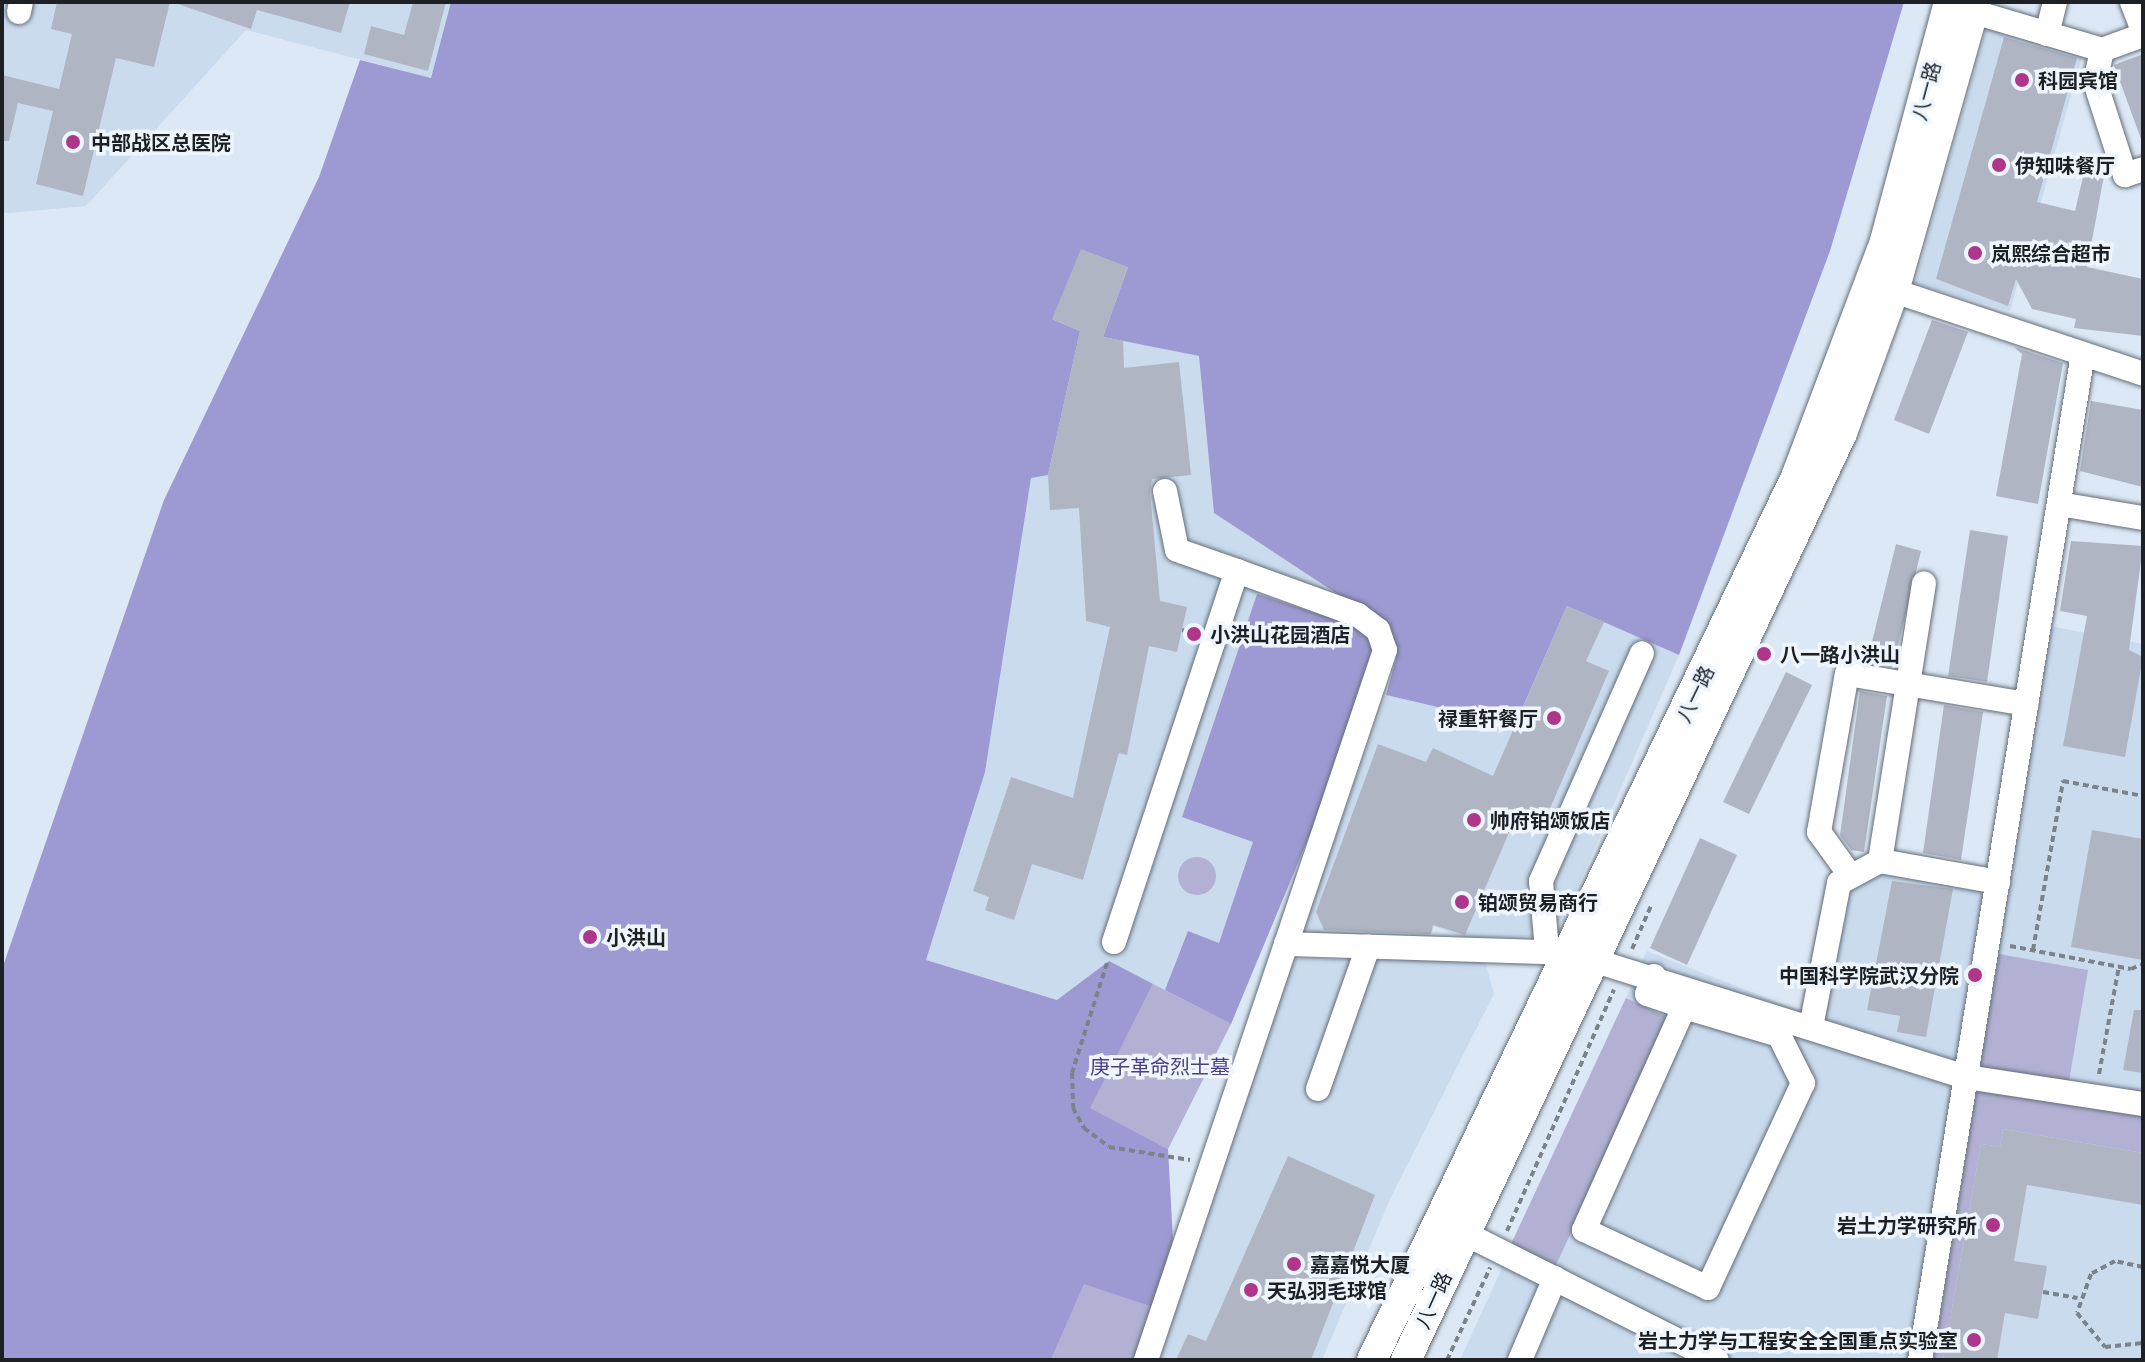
<!DOCTYPE html>
<html>
<head>
<meta charset="utf-8">
<style>
  body { margin:0 }
  #map { position:relative; width:2145px; height:1362px; overflow:hidden; background:#dce8f5; font-family:"Titillium Web","Noto Sans SC",sans-serif }
  div>[style] { position:absolute }
  [style*='--x'] { left:calc(var(--x)*1px); top:calc(var(--y)*1px); width:calc(var(--w)*1px); rotate:calc(var(--a)*1deg) }
  .built>* { inset:0; background:#cadbee }
  .green>* { inset:0; background:#b2b1d4 }
  .round { border-radius:50% }
  .forest>* { inset:0; background:#9d99d2 }
  .building>* { inset:0; background:#b0b5c4 }
  .path>* { height:4px; margin-top:-2px; transform-origin:0; background:repeating-linear-gradient(90deg,#7a828a 0 6px,transparent 0 10px) }
  .roads { filter:drop-shadow(0 0 2px #636d78) drop-shadow(0 0 2px #636d78) }
  .minor>* { height:24px; margin:-12px; padding:0 12px; transform-origin:12px; border-radius:12px; background:#fff }
  .major>* { height:30px; margin:-15px; padding:0 15px; transform-origin:15px; border-radius:15px; background:#fff }
  .dots>* { width:22px; height:22px; translate:-50% -50%; box-sizing:border-box; border:4px solid #eef5fd; border-radius:50% }
  span { translate:-50% -50%; white-space:nowrap; text-align:center; line-height:1.15; -webkit-text-stroke:7px #eef5fd; paint-order:stroke }
  .poi-label { font-size:20px; color:#1d2125; font-weight:700 }
  .left { translate:0 -50%; text-align:left }
  .right { translate:-100% -50%; text-align:right }
  .street-label { font-size:20px; color:#1d2125 }
  .park-label { font-size:20px; color:#493f84 }
  .frame { position:absolute; inset:0; border:4px solid #1d2125; pointer-events:none }
</style>
</head>
<body>
<div id="map">
  <div class="built">
    <i style="clip-path:polygon(2px 2px,451px 2px,431px 78px,246px 30px,86px 206px,9px 213px,2px 212px)"></i>
    <i style="clip-path:polygon(1988px 23px,2084px 50px,2010px 311px,1915px 284px)"></i>
    <i style="clip-path:polygon(1081px 249px,1128px 267px,1104px 337px,1199px 356px,1214px 513px,1386px 626px,1231px 1024px,1109px 962px,1057px 1000px,926px 960px,985px 772px,1031px 477px,1079px 330px,1052px 319px)"></i>
    <i style="clip-path:polygon(1567px 606px,1679px 655px,1565px 916px,1533px 936px,1463px 938px,1434px 926px,1430px 937px,1318px 936px,1303px 926px,1386px 695px,1515px 725px)"></i>
    <i style="clip-path:polygon(2029px 622px,2143px 644px,2143px 1360px,1460px 1360px,1647px 951px,1800px 1011px,1826px 880px,1874px 851px,1986px 872px)"></i>
    <i style="clip-path:polygon(1292px 959px,1485px 961px,1494px 994px,1391px 1197px,1322px 1360px,1158px 1360px)"></i>
  </div>
  <div class="green">
    <i class="round" style="left:1178px;top:857px;width:38px;height:38px"></i>
    <i style="clip-path:polygon(1999px 954px,2088px 970px,2069px 1081px,1980px 1067px)"></i>
    <i style="clip-path:polygon(1153px 984px,1231px 1024px,1168px 1149px,1089px 1108px)"></i>
    <i style="clip-path:polygon(1626px 998px,1670px 1019px,1556px 1265px,1511px 1244px)"></i>
    <i style="clip-path:polygon(1977px 1088px,2143px 1114px,2143px 1153px,2003px 1129px,2000px 1147px,1981px 1144px,1943px 1360px,1933px 1360px)"></i>
    <i style="clip-path:polygon(1084px 1283px,1152px 1307px,1136px 1360px,1051px 1360px)"></i>
  </div>
  <div class="forest">
    <i style="clip-path:polygon(451px 2px,1904px 2px,1830px 251px,1679px 655px,1567px 606px,1515px 725px,1386px 695px,1396px 659px,1386px 626px,1214px 513px,1199px 356px,1103px 337px,1128px 267px,1052px 319px,1080px 331px,1048px 475px,1031px 478px,985px 772px,926px 960px,1057px 1000px,1109px 961px,1153px 984px,1090px 1108px,1168px 1149px,1173px 1240px,1152px 1307px,1084px 1284px,1051px 1360px,2px 1360px,2px 969px,164px 500px,319px 177px,360px 60px,431px 78px)"></i>
    <i style="clip-path:polygon(1257px 594px,1347px 623px,1376px 641px,1320px 810px,1231px 1024px,1165px 990px,1188px 931px,1219px 943px,1253px 842px,1182px 817px)"></i>
  </div>
  <div class="building">
    <i style="clip-path:polygon(57px 2px,170px 2px,154px 67px,116px 58px,83px 196px,36px 184px,53px 111px,18px 103px,9px 141px,2px 141px,2px 75px,59px 89px,72px 34px,51px 29px)"></i>
    <i style="clip-path:polygon(172px 2px,350px 2px,341px 33px,257px 10px,251px 29px)"></i>
    <i style="clip-path:polygon(413px 2px,446px 2px,428px 71px,364px 54px,371px 26px,404px 35px)"></i>
    <i style="clip-path:polygon(2004px 37px,2077px 58px,2037px 202px,2075px 211px,2087px 160px,2106px 165px,2087px 267px,2143px 279px,2143px 336px,2074px 328px,2076px 319px,2032px 309px,2016px 279px,2008px 306px,1936px 279px)"></i>
    <i style="clip-path:polygon(2143px 54px,2143px 139px,2141px 139px,2114px 65px)"></i>
    <i style="clip-path:polygon(1081px 249px,1128px 267px,1103px 337px,1123px 341px,1124px 368px,1179px 362px,1191px 475px,1152px 479px,1150px 493px,1160px 601px,1187px 607px,1177px 652px,1149px 646px,1127px 755px,1119px 753px,1083px 880px,1032px 864px,1014px 920px,985px 910px,989px 897px,973px 891px,1011px 777px,1073px 798px,1110px 627px,1086px 621px,1079px 508px,1050px 510px,1048px 475px,1080px 331px,1052px 319px)"></i>
    <i style="clip-path:polygon(1932px 320px,1968px 332px,1929px 434px,1894px 420px)"></i>
    <i style="clip-path:polygon(2014px 347px,2063px 363px,2038px 504px,1996px 496px,2022px 354px)"></i>
    <i style="clip-path:polygon(2091px 401px,2143px 410px,2143px 487px,2080px 471px)"></i>
    <i style="clip-path:polygon(1970px 530px,2008px 536px,1987px 682px,1948px 676px)"></i>
    <i style="clip-path:polygon(2071px 541px,2143px 546px,2129px 650px,2143px 657px,2125px 757px,2063px 746px,2087px 616px,2060px 611px)"></i>
    <i style="clip-path:polygon(1896px 544px,1921px 551px,1893px 666px,1867px 662px)"></i>
    <i style="clip-path:polygon(1567px 606px,1604px 622px,1586px 661px,1609px 671px,1546px 818px,1520px 807px,1465px 935px,1433px 925px,1431px 934px,1324px 930px,1316px 912px,1378px 744px,1426px 762px,1433px 748px,1493px 776px)"></i>
    <i style="clip-path:polygon(1786px 672px,1812px 685px,1749px 814px,1723px 802px)"></i>
    <i style="clip-path:polygon(1860px 691px,1887px 696px,1864px 852px,1851px 850px,1840px 835px)"></i>
    <i style="clip-path:polygon(1944px 705px,1983px 712px,1961px 860px,1923px 853px)"></i>
    <i style="clip-path:polygon(2092px 830px,2143px 839px,2143px 960px,2071px 947px)"></i>
    <i style="clip-path:polygon(1700px 838px,1737px 855px,1687px 965px,1650px 948px)"></i>
    <i style="clip-path:polygon(1892px 881px,1953px 889px,1926px 1037px,1897px 1032px,1900px 1016px,1867px 1010px)"></i>
    <i style="clip-path:polygon(2134px 1010px,2143px 1010px,2143px 1073px,2123px 1070px)"></i>
    <i style="clip-path:polygon(2003px 1129px,2143px 1153px,2143px 1205px,2027px 1185px,2014px 1261px,2047px 1266px,2038px 1319px,2005px 1313px,1997px 1360px,1943px 1360px,1981px 1144px,2000px 1147px)"></i>
    <i style="clip-path:polygon(1288px 1156px,1375px 1195px,1311px 1360px,1176px 1360px,1188px 1334px,1206px 1341px)"></i>
  </div>
  <div class="path">
    <i style="--x:1182;--y:630;--w:13;--a:13"></i>
    <i style="--x:2010;--y:946;--w:123;--a:10.8"></i>
    <i style="--x:2131;--y:969;--w:13;--a:-23"></i>
    <i style="--x:1632;--y:949;--w:47;--a:-66.2"></i>
    <i style="--x:2033;--y:950;--w:172;--a:-79.9"></i>
    <i style="--x:2063;--y:781;--w:81;--a:10.6"></i>
    <i style="--x:1107;--y:963;--w:115;--a:107.7"></i>
    <i style="--x:1072;--y:1073;--w:35;--a:88"></i>
    <i style="--x:1073;--y:1108;--w:23;--a:61"></i>
    <i style="--x:1084;--y:1128;--w:31;--a:37"></i>
    <i style="--x:1109;--y:1147;--w:82;--a:9.1"></i>
    <i style="--x:2099;--y:1074;--w:110;--a:-79.5"></i>
    <i style="--x:1507;--y:1231;--w:264;--a:-66.1"></i>
    <i style="--x:2143;--y:1267;--w:29;--a:-168"></i>
    <i style="--x:2115;--y:1261;--w:27;--a:152"></i>
    <i style="--x:2091;--y:1274;--w:41;--a:109.7"></i>
    <i style="--x:2077;--y:1313;--w:44;--a:50.5"></i>
    <i style="--x:2105;--y:1347;--w:38;--a:-6"></i>
    <i style="--x:2043;--y:1292;--w:35;--a:10"></i>
    <i style="--x:1447;--y:1360;--w:102;--a:-64.9"></i>
  </div>
  <div class="roads">
    <div class="minor">
      <i style="--x:2132;--y:2;--w:30;--a:69"></i>
      <i style="--x:19;--y:12;--w:10;--a:-79"></i>
      <i style="--x:1974;--y:12;--w:134;--a:16.5"></i>
      <i style="--x:2102;--y:50;--w:44;--a:-20.1"></i>
      <i style="--x:2047;--y:34;--w:33;--a:-76"></i>
      <i style="--x:2102;--y:50;--w:33;--a:102"></i>
      <i style="--x:2095;--y:82;--w:98;--a:72.1"></i>
      <i style="--x:2125;--y:175;--w:19;--a:-18"></i>
      <i style="--x:1894;--y:291;--w:262;--a:18.4"></i>
      <i style="--x:1165;--y:491;--w:60;--a:78.5"></i>
      <i style="--x:1177;--y:550;--w:64;--a:19.3"></i>
      <i style="--x:2059;--y:504;--w:85;--a:9.5"></i>
      <i style="--x:1880;--y:861;--w:281;--a:-81"></i>
      <i style="--x:1850;--y:875;--w:53;--a:-125.8"></i>
      <i style="--x:1819;--y:832;--w:160;--a:-80"></i>
      <i style="--x:1847;--y:674;--w:182;--a:9.5"></i>
      <i style="--x:1114;--y:942;--w:391;--a:-71.7"></i>
      <i style="--x:1237;--y:571;--w:129;--a:20"></i>
      <i style="--x:1358;--y:615;--w:25;--a:37"></i>
      <i style="--x:1378;--y:630;--w:21;--a:71"></i>
      <i style="--x:1385;--y:650;--w:310;--a:108.6"></i>
      <i style="--x:1547;--y:950;--w:69;--a:-95"></i>
      <i style="--x:1541;--y:881;--w:249;--a:-66.1"></i>
      <i style="--x:1654;--y:976;--w:19;--a:111"></i>
      <i style="--x:1647;--y:994;--w:39;--a:19"></i>
      <i style="--x:1684;--y:1007;--w:99;--a:16.4"></i>
      <i style="--x:1779;--y:1035;--w:54;--a:63.4"></i>
      <i style="--x:1803;--y:1083;--w:226;--a:114.9"></i>
      <i style="--x:1708;--y:1288;--w:137;--a:-154.9"></i>
      <i style="--x:1584;--y:1230;--w:244;--a:-65.8"></i>
      <i style="--x:1811;--y:1027;--w:147;--a:-79"></i>
      <i style="--x:1839;--y:883;--w:47;--a:-28.2"></i>
      <i style="--x:1880;--y:861;--w:120;--a:10.1"></i>
      <i style="--x:1318;--y:1089;--w:151;--a:-70.6"></i>
      <i style="--x:1464;--y:1233;--w:283;--a:26.7"></i>
      <i style="--x:1146;--y:1360;--w:439;--a:-71.4"></i>
      <i style="--x:1286;--y:944;--w:284;--a:1.8"></i>
      <i style="--x:1570;--y:953;--w:415;--a:17.4"></i>
      <i style="--x:1966;--y:1077;--w:179;--a:8.7"></i>
      <i style="--x:1520;--y:1360;--w:89;--a:-66.9"></i>
      <i style="--x:1920;--y:1360;--w:1019;--a:-80.8"></i>
    </div>
    <div class="major">
      <i style="--x:1372;--y:1360;--w:980;--a:-64.35"></i>
      <i style="--x:1796;--y:477;--w:252;--a:-69.3"></i>
      <i style="--x:1885;--y:241;--w:247;--a:-75"></i>
      <i style="--x:1406;--y:1360;--w:1024;--a:-64.81"></i>
      <i style="--x:1842;--y:433;--w:151;--a:-69.9"></i>
      <i style="--x:1894;--y:291;--w:300;--a:-74.2"></i>
    </div>
  </div>
  <div class="dots">
    <i style="left:2022px;top:80px;background:#ae368b"></i>
    <i style="left:73px;top:142px;background:#ae368b"></i>
    <i style="left:1999px;top:165px;background:#ae368b"></i>
    <i style="left:1975px;top:253px;background:#ae368b"></i>
    <i style="left:1194px;top:634px;background:#ae368b"></i>
    <i style="left:1764px;top:654px;background:#ae368b"></i>
    <i style="left:1554px;top:718px;background:#ae368b"></i>
    <i style="left:1474px;top:820px;background:#ae368b"></i>
    <i style="left:1462px;top:902px;background:#ae368b"></i>
    <i style="left:590px;top:937px;background:#ae368b"></i>
    <i style="left:1975px;top:975px;background:#ae368b"></i>
    <i style="left:1993px;top:1225px;background:#ae368b"></i>
    <i style="left:1294px;top:1264px;background:#ae368b"></i>
    <i style="left:1251px;top:1290px;background:#ae368b"></i>
    <i style="left:1974px;top:1340px;background:#ae368b"></i>
  </div>
  <div class="poi-label">
    <span class="left" style="left:2038px;top:80px">科园宾馆</span>
    <span class="left" style="left:91px;top:142px">中部战区总医院</span>
    <span class="left" style="left:2015px;top:165px">伊知味餐厅</span>
    <span class="left" style="left:1991px;top:253px">岚熙综合超市</span>
    <span class="left" style="left:1210px;top:634px">小洪山花园酒店</span>
    <span class="left" style="left:1780px;top:654px">八一路小洪山</span>
    <span class="right" style="left:1538px;top:718px">禄重轩餐厅</span>
    <span class="left" style="left:1490px;top:820px">帅府铂颂饭店</span>
    <span class="left" style="left:1478px;top:902px">铂颂贸易商行</span>
    <span class="left" style="left:606px;top:937px">小洪山</span>
    <span class="right" style="left:1959px;top:975px">中国科学院武汉分院</span>
    <span class="right" style="left:1977px;top:1225px">岩土力学研究所</span>
    <span class="left" style="left:1310px;top:1264px">嘉嘉悦大厦</span>
    <span class="left" style="left:1267px;top:1290px">天弘羽毛球馆</span>
    <span class="right" style="left:1958px;top:1340px">岩土力学与工程安全全国重点实验室</span>
  </div>
  <div class="street-label">
    <span style="left:1926px;top:91px;rotate:-75deg">八一路</span>
    <span style="left:1695px;top:694px;rotate:-64deg">八一路</span>
    <span style="left:1433px;top:1300px;rotate:-66deg">八一路</span>
  </div>
  <div class="park-label">
    <span style="left:1160px;top:1066px">庚子革命烈士墓</span>
  </div>
  <div class="frame"></div>
</div>
</body>
</html>
